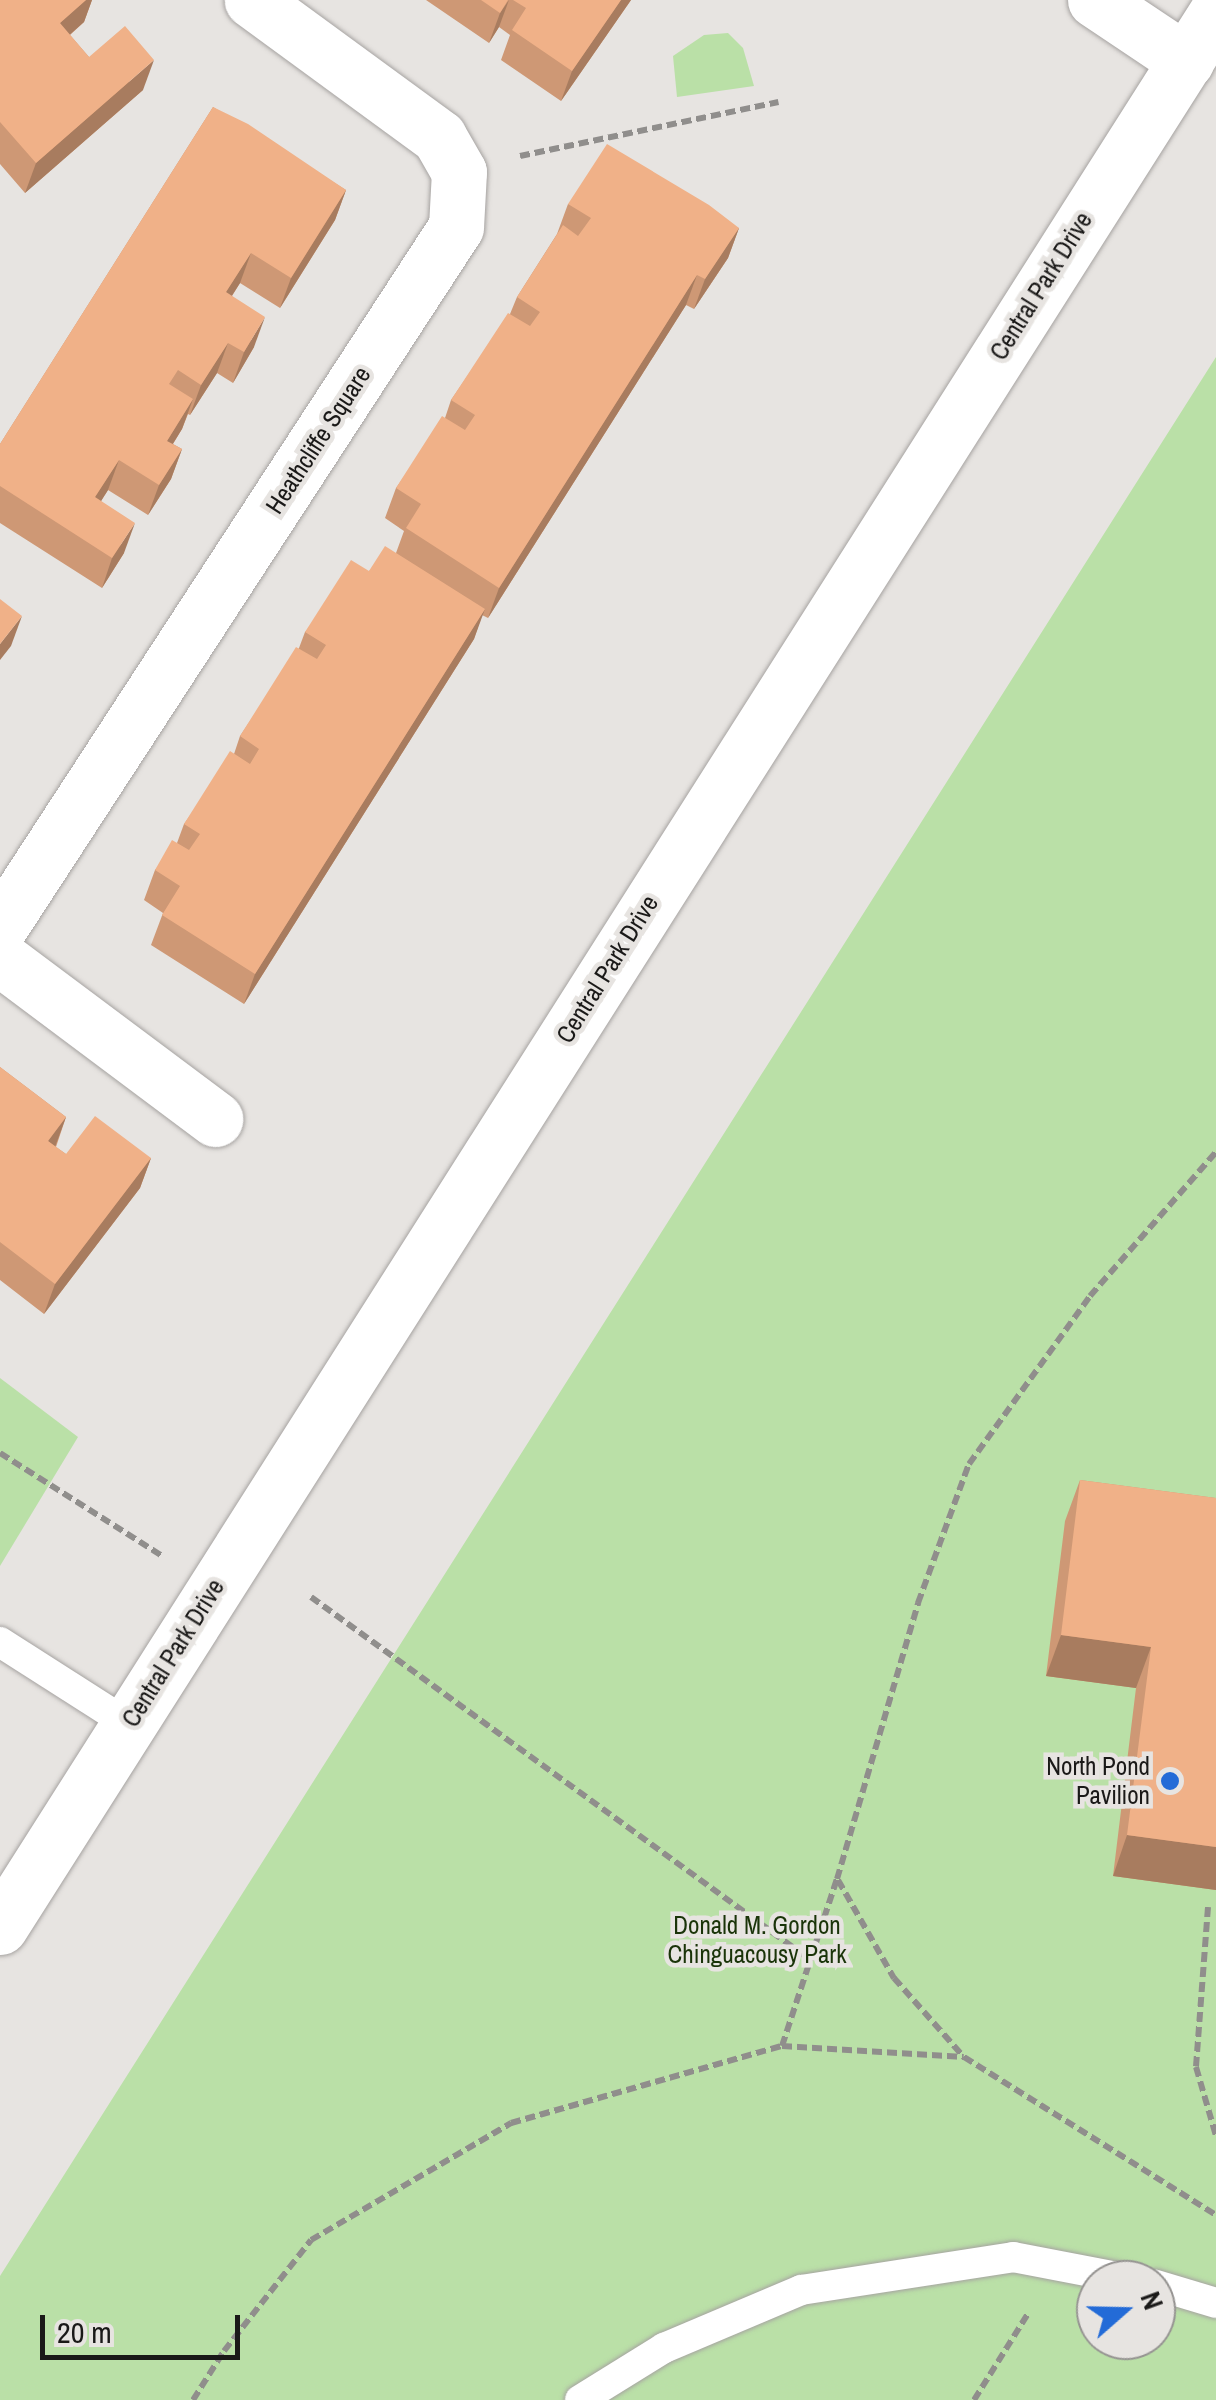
<!DOCTYPE html>
<html>
<head>
<meta charset="utf-8">
<style>
  body { margin:0 }
  #map { position:relative; width:1216px; height:2400px; overflow:hidden; background:#e7e4e1; font-family:"Archivo Narrow",sans-serif }
  div>[style] { position:absolute }
  [style*='--x'] { left:calc(var(--x)*1px); top:calc(var(--y)*1px); width:calc(var(--w)*1px); rotate:calc(var(--a)*1deg) }
  .green>* { inset:0; background:#bae0a7 }
  .path>* { height:6px; margin-top:-3px; transform-origin:0; background:repeating-linear-gradient(90deg,#908e8c 0 10px,transparent 0 15px) }
  .roads { filter:drop-shadow(0 0 2px #a6a3a1) drop-shadow(0 0 2px #a6a3a1) }
  .service>* { height:30px; margin:-15px; padding:0 15px; transform-origin:15px; border-radius:15px; background:#fff }
  .minor>* { height:55px; margin:-27.5px; padding:0 27.5px; transform-origin:27.5px; border-radius:27.5px; background:#fff }
  .tertiary>* { height:55px; margin:-27.5px; padding:0 27.5px; transform-origin:27.5px; border-radius:27.5px; background:#fff }
  .wall>* { inset:0; background:#ce9875 }
  .shaded-wall>* { inset:0; background:#a87c5f }
  .building>* { inset:0; background:#f0b188 }
  .dots>* { width:28px; height:28px; translate:-50% -50%; box-sizing:border-box; border:5px solid #e7e4e1; border-radius:50% }
  span { translate:-50% -50%; white-space:nowrap; text-align:center; line-height:1.15; -webkit-text-stroke:9px #e7e4e1; paint-order:stroke }
  .street-label { font-size:25px; color:#1a1918 }
  .poi-label { font-size:25px; color:#1a1918 }
  .right { translate:-100% -50%; text-align:right }
  .park-label { font-size:25px; color:#1a3409 }
  .north { position:absolute; left:1076px; top:2260px; width:100px; height:100px; box-sizing:border-box; background:#e7e4e1; border:2px solid #959391; border-radius:50%; rotate:70deg; font-size:28px; font-weight:700; line-height:40px; text-align:center; color:#1a1918 }
  .north::after { content:''; display:block; margin:auto; width:35px; height:45px; background:#236bd7; clip-path:polygon(50% 0,100% 100%,50% 72%,0 100%) }
  .scale { position:absolute; left:40px; top:2315px; width:200px; height:45px; box-sizing:border-box; border:5px solid #1a1918; border-top:0; padding-left:12px; font-size:30px; line-height:35px; white-space:nowrap; color:#1a1918; -webkit-text-stroke:8px #e7e4e1; paint-order:stroke }
</style>
</head>
<body>
<div id="map">
  <div class="green">
    <i style="clip-path:polygon(728px 33px,743px 48px,754px 86px,677px 97px,673px 56px,704px 35px)"></i>
    <i style="clip-path:polygon(evenodd,1216px 357px,1216px 2400px,0 2400px,0 2276px,1216px 357px,1096px 2280px,1156px 2280px,1156px 2340px,1096px 2340px,1096px 2280px)"></i>
    <i style="clip-path:polygon(0 1378px,78px 1437px,0 1566px)"></i>
  </div>
  <div class="path">
    <i style="--x:520;--y:156;--w:264;--a:-11.8"></i>
    <i style="--x:0;--y:1453;--w:194;--a:32.4"></i>
    <i style="--x:311;--y:1597;--w:619;--a:36"></i>
    <i style="--x:838;--y:1880;--w:113;--a:60.3"></i>
    <i style="--x:894;--y:1978;--w:106;--a:48.5"></i>
    <i style="--x:964;--y:2057;--w:297;--a:32.1"></i>
    <i style="--x:1208;--y:1907;--w:160;--a:94.3"></i>
    <i style="--x:1196;--y:2067;--w:72;--a:73.8"></i>
    <i style="--x:782;--y:2046;--w:176;--a:-71.8"></i>
    <i style="--x:837;--y:1879;--w:288;--a:-73.6"></i>
    <i style="--x:918;--y:1603;--w:148;--a:-69.9"></i>
    <i style="--x:969;--y:1464;--w:207;--a:-54.2"></i>
    <i style="--x:1090;--y:1296;--w:191;--a:-48.8"></i>
    <i style="--x:193;--y:2400;--w:58;--a:-57.7"></i>
    <i style="--x:224;--y:2351;--w:141;--a:-51.9"></i>
    <i style="--x:311;--y:2240;--w:232;--a:-30.3"></i>
    <i style="--x:511;--y:2123;--w:282;--a:-15.9"></i>
    <i style="--x:782;--y:2046;--w:182;--a:3.5"></i>
    <i style="--x:974;--y:2400;--w:104;--a:-58"></i>
  </div>
  <div class="roads">
    <div class="service">
      <i style="--x:0;--y:1642;--w:152;--a:32.6"></i>
      <i style="--x:1156;--y:2285;--w:63;--a:16.7"></i>
      <i style="--x:580;--y:2400;--w:99;--a:-31.8"></i>
      <i style="--x:664;--y:2348;--w:149;--a:-22.9"></i>
      <i style="--x:801;--y:2290;--w:215;--a:-8.8"></i>
      <i style="--x:1013;--y:2257;--w:122;--a:10.9"></i>
    </div>
    <div class="minor">
      <i style="--x:0;--y:927;--w:835;--a:-56.92"></i>
      <i style="--x:456;--y:227;--w:55;--a:-86.9"></i>
      <i style="--x:459;--y:172;--w:40;--a:-119.7"></i>
      <i style="--x:439;--y:137;--w:232;--a:-143.8"></i>
      <i style="--x:0;--y:958;--w:269;--a:36.8"></i>
    </div>
    <div class="tertiary">
      <i style="--x:1095;--y:0;--w:110;--a:33.8"></i>
      <i style="--x:0;--y:1927;--w:2268;--a:-57.57"></i>
    </div>
  </div>
  <div class="wall">
    <i style="clip-path:polygon(0 0,92px 0,84px 22px,70px 35px,89px 57px,143px 90px,25px 193px,0 164px)"></i>
    <i style="clip-path:polygon(426px 0,631px 0,561px 101px,501px 60px,510px 35px,499px 27px,489px 43px)"></i>
    <i style="clip-path:polygon(213px 107px,346px 190px,335px 220px,280px 308px,240px 283px,232px 296px,254px 347px,233px 383px,217px 373px,190px 415px,188px 414px,182px 429px,173px 444px,182px 449px,171px 479px,148px 515px,108px 490px,101px 501px,124px 553px,102px 588px,0 523px,0 444px)"></i>
    <i style="clip-path:polygon(568px 204px,739px 228px,728px 258px,694px 309px,686px 305px,488px 618px,482px 615px,474px 639px,244px 1004px,151px 945px,163px 913px,144px 900px,155px 870px,177px 843px,184px 824px,234px 754px,240px 736px,299px 648px,305px 632px,369px 571px,396px 553px,404px 531px,385px 518px,396px 488px,445px 418px,451px 400px,510px 314px,517px 297px,557px 234px)"></i>
    <i style="clip-path:polygon(0 1067px,66px 1117px,56px 1147px,66px 1154px,151px 1158px,140px 1188px,44px 1314px,0 1280px)"></i>
    <i style="clip-path:polygon(1080px 1480px,1216px 1498px,1216px 1890px,1113px 1876px,1136px 1688px,1046px 1676px,1065px 1521px)"></i>
  </div>
  <div class="shaded-wall">
    <i style="clip-path:polygon(86px 0,92px 0,84px 22px,49px 53px,60px 23px)"></i>
    <i style="clip-path:polygon(509px 0,499px 27px,489px 43px,500px 13px)"></i>
    <i style="clip-path:polygon(621px 0,631px 0,561px 101px,572px 71px)"></i>
    <i style="clip-path:polygon(154px 60px,143px 90px,25px 193px,36px 163px)"></i>
    <i style="clip-path:polygon(346px 190px,335px 220px,280px 308px,291px 278px)"></i>
    <i style="clip-path:polygon(739px 228px,728px 258px,694px 309px,705px 279px)"></i>
    <i style="clip-path:polygon(251px 253px,240px 283px,215px 322px,226px 292px)"></i>
    <i style="clip-path:polygon(697px 275px,686px 305px,488px 618px,499px 588px)"></i>
    <i style="clip-path:polygon(265px 317px,254px 347px,233px 383px,244px 352px)"></i>
    <i style="clip-path:polygon(228px 343px,217px 373px,190px 415px,201px 385px)"></i>
    <i style="clip-path:polygon(193px 399px,182px 429px,156px 471px,167px 441px)"></i>
    <i style="clip-path:polygon(182px 449px,171px 479px,148px 515px,159px 485px)"></i>
    <i style="clip-path:polygon(119px 460px,108px 490px,84px 528px,95px 497px)"></i>
    <i style="clip-path:polygon(135px 523px,124px 553px,102px 588px,112px 558px)"></i>
    <i style="clip-path:polygon(485px 609px,474px 639px,244px 1004px,255px 974px)"></i>
    <i style="clip-path:polygon(22px 616px,11px 646px,0 660px,0 644px)"></i>
    <i style="clip-path:polygon(66px 1117px,55px 1147px,48px 1141px)"></i>
    <i style="clip-path:polygon(151px 1158px,140px 1188px,44px 1314px,55px 1284px)"></i>
    <i style="clip-path:polygon(1061px 1635px,1151px 1647px,1136px 1688px,1046px 1676px)"></i>
    <i style="clip-path:polygon(1127px 1835px,1216px 1847px,1216px 1890px,1113px 1876px)"></i>
  </div>
  <div class="building">
    <i style="clip-path:polygon(0 0,86px 0,60px 23px,89px 57px,125px 26px,154px 60px,36px 163px,0 122px)"></i>
    <i style="clip-path:polygon(481px 0,508px 0,500px 13px)"></i>
    <i style="clip-path:polygon(513px 0,621px 0,572px 71px,512px 30px,526px 8px)"></i>
    <i style="clip-path:polygon(213px 107px,248px 124px,346px 190px,291px 278px,251px 253px,226px 292px,265px 317px,244px 352px,228px 343px,201px 385px,178px 370px,169px 384px,193px 399px,167px 441px,182px 449px,159px 485px,119px 460px,95px 497px,135px 523px,112px 558px,0 486px,0 444px)"></i>
    <i style="clip-path:polygon(607px 144px,709px 205px,739px 228px,705px 279px,697px 275px,499px 588px,406px 528px,421px 504px,396px 488px,442px 416px,465px 430px,475px 415px,451px 400px,508px 313px,530px 326px,540px 312px,517px 297px,563px 225px,578px 236px,591px 218px,568px 204px)"></i>
    <i style="clip-path:polygon(385px 546px,485px 609px,255px 974px,162px 915px,180px 886px,155px 870px,172px 840px,189px 850px,200px 834px,184px 824px,230px 751px,250px 764px,259px 749px,240px 736px,296px 647px,317px 659px,326px 645px,305px 632px,351px 560px,369px 571px)"></i>
    <i style="clip-path:polygon(0 599px,22px 616px,0 644px)"></i>
    <i style="clip-path:polygon(0 1067px,66px 1117px,48px 1141px,66px 1154px,95px 1116px,151px 1158px,55px 1284px,0 1242px)"></i>
    <i style="clip-path:polygon(1080px 1480px,1216px 1498px,1216px 1847px,1127px 1835px,1151px 1647px,1061px 1635px)"></i>
  </div>
  <div class="dots">
    <i style="left:1170px;top:1781px;background:#236bd7"></i>
  </div>
  <div class="street-label">
    <span style="left:1041px;top:286px;rotate:-58deg">Central Park Drive</span>
    <span style="left:318px;top:440px;rotate:-57deg">Heathcliffe Square</span>
    <span style="left:607px;top:969px;rotate:-58deg">Central Park Drive</span>
    <span style="left:173px;top:1653px;rotate:-58deg">Central Park Drive</span>
  </div>
  <div class="poi-label">
    <span class="right" style="left:1150px;top:1781px">North Pond<br>Pavilion</span>
  </div>
  <div class="park-label">
    <span style="left:757px;top:1940px">Donald M. Gordon<br>Chinguacousy Park</span>
  </div>
  <div class="north">N</div>
  <div class="scale">20 m</div>
</div>
</body>
</html>
